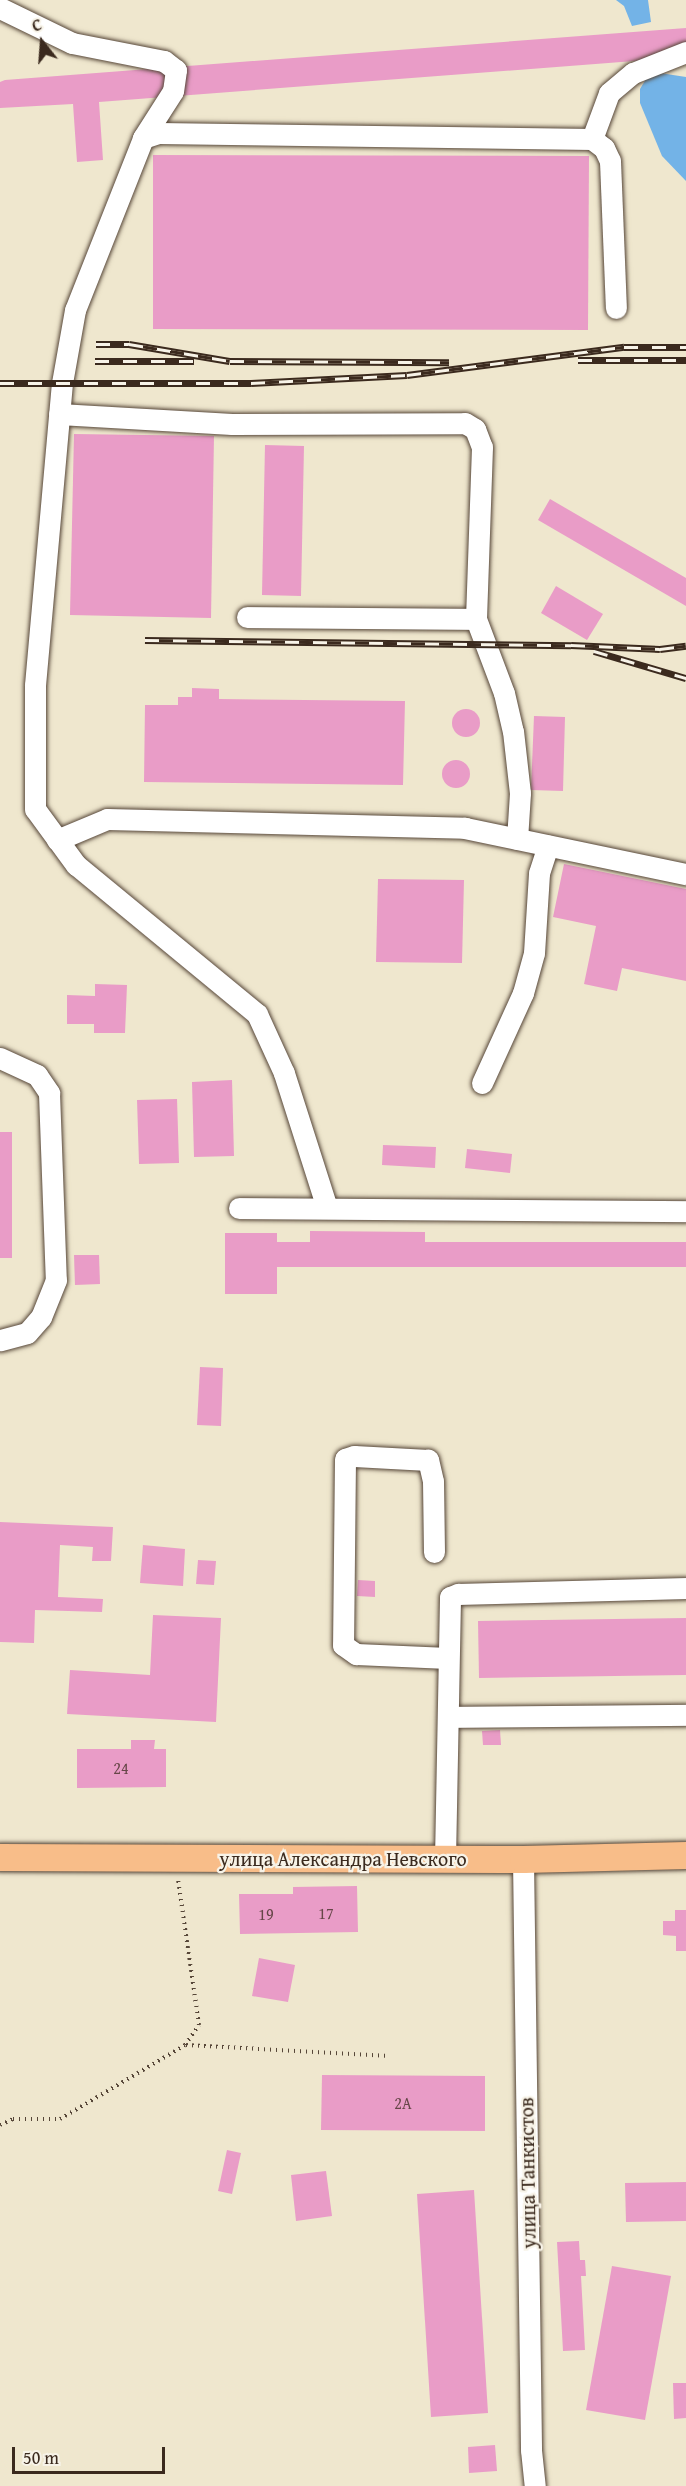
<!DOCTYPE html>
<html>
<head>
<meta charset="utf-8">
<style>
  body { margin:0 }
  #map { position:relative; width:686px; height:2486px; overflow:hidden; background:#efe7ce; font-family:"Gentium Book Plus",serif }
  div>[style] { position:absolute }
  [style*='--x'] { left:calc(var(--x)*1px); top:calc(var(--y)*1px); width:calc(var(--w)*1px); rotate:calc(var(--a)*1deg) }
  .water>* { inset:0; background:#73b3e7 }
  .building>* { inset:0; background:#e99cc7 }
  .round { border-radius:50% }
  .path>* { height:4px; margin-top:-2px; transform-origin:0; background:repeating-linear-gradient(90deg,#564638 0 1.5px,transparent 0 6px) }
  .roads { filter:drop-shadow(0 0 2px #564638) drop-shadow(0 0 2px #564638) }
  .minor>* { height:21px; margin:-10.5px; padding:0 10.5px; transform-origin:10.5px; border-radius:10.5px; background:#fff }
  .major>* { height:27px; margin:-13.5px; padding:0 13.5px; transform-origin:13.5px; border-radius:13.5px; background:#f8bd89 }
  .rail>* { height:7px; margin-top:-3.5px; transform-origin:0; background:repeating-linear-gradient(90deg,#f7f3e8 0 14px,#3b2a1e 0 28px); box-sizing:border-box; border-block:2px solid #3b2a1e }
  span { translate:-50% -50%; white-space:nowrap; text-align:center; line-height:1.15; -webkit-text-stroke:4.5px #f7f3e8; paint-order:stroke }
  .number-label { font-size:16px; color:#664648 }
  .number-label span { -webkit-text-stroke-width:0 }
  .street-label { font-size:20px; color:#3b2a1e }
  .north { position:absolute; left:12px; top:12px; width:60px; height:60px; -webkit-text-stroke:4px #f7f3e8; paint-order:stroke; rotate:343deg; font-size:16px; font-weight:700; line-height:24px; text-align:center; color:#3b2a1e }
  .north::after { content:''; display:block; margin:auto; width:21px; height:27px; background:#3b2a1e; clip-path:polygon(50% 0,100% 100%,50% 72%,0 100%) }
  .scale { position:absolute; left:12px; top:2447px; width:153px; height:27px; box-sizing:border-box; border:3px solid #3b2a1e; border-top:0; padding-left:8px; font-size:18px; line-height:21px; white-space:nowrap; color:#3b2a1e; -webkit-text-stroke:4px #f7f3e8; paint-order:stroke }
</style>
</head>
<body>
<div id="map">
  <div class="water">
    <i style="clip-path:polygon(616px 0,648px 0,651px 22px,632px 26px,624px 6px)"></i>
    <i style="clip-path:polygon(660px 73px,686px 77px,686px 181px,662px 156px,640px 103px,640px 89px,646px 79px)"></i>
  </div>
  <div class="building">
    <i style="clip-path:polygon(686px 28px,686px 57px,99px 102px,103px 160px,77px 162px,73px 104px,0 108px,0 82px,5px 80px)"></i>
    <i style="clip-path:polygon(153px 155px,589px 156px,588px 330px,153px 329px)"></i>
    <i style="clip-path:polygon(74px 434px,214px 436px,211px 618px,70px 615px)"></i>
    <i style="clip-path:polygon(265px 445px,304px 446px,301px 596px,262px 595px)"></i>
    <i style="clip-path:polygon(550px 499px,686px 578px,686px 606px,538px 520px)"></i>
    <i style="clip-path:polygon(556px 586px,603px 614px,587px 640px,541px 613px)"></i>
    <i style="clip-path:polygon(192px 688px,219px 689px,219px 699px,405px 701px,403px 785px,144px 782px,145px 705px,178px 705px,178px 697px,192px 697px)"></i>
    <i class="round" style="left:452px;top:709px;width:28px;height:28px"></i>
    <i style="clip-path:polygon(534px 716px,565px 717px,563px 791px,531px 790px)"></i>
    <i class="round" style="left:442px;top:760px;width:28px;height:28px"></i>
    <i style="clip-path:polygon(564px 864px,686px 889px,686px 981px,622px 968px,617px 991px,584px 984px,596px 926px,553px 917px)"></i>
    <i style="clip-path:polygon(378px 879px,464px 880px,462px 963px,376px 962px)"></i>
    <i style="clip-path:polygon(95px 984px,127px 985px,125px 1033px,94px 1033px,94px 1024px,67px 1024px,67px 995px,95px 996px)"></i>
    <i style="clip-path:polygon(232px 1080px,234px 1156px,194px 1157px,192px 1082px)"></i>
    <i style="clip-path:polygon(177px 1099px,179px 1163px,139px 1164px,137px 1100px)"></i>
    <i style="clip-path:polygon(0 1132px,12px 1132px,12px 1258px,0 1258px)"></i>
    <i style="clip-path:polygon(383px 1145px,436px 1147px,435px 1168px,382px 1165px)"></i>
    <i style="clip-path:polygon(467px 1149px,512px 1154px,510px 1173px,465px 1168px)"></i>
    <i style="clip-path:polygon(310px 1231px,425px 1232px,425px 1242px,686px 1242px,686px 1267px,277px 1267px,277px 1294px,225px 1294px,225px 1233px,277px 1233px,277px 1242px,310px 1242px)"></i>
    <i style="clip-path:polygon(74px 1255px,99px 1255px,100px 1284px,75px 1285px)"></i>
    <i style="clip-path:polygon(200px 1367px,223px 1368px,221px 1426px,197px 1425px)"></i>
    <i style="clip-path:polygon(0 1522px,113px 1527px,111px 1561px,92px 1561px,93px 1547px,60px 1545px,58px 1597px,103px 1599px,102px 1612px,35px 1610px,34px 1643px,0 1642px)"></i>
    <i style="clip-path:polygon(143px 1545px,185px 1549px,183px 1586px,140px 1583px)"></i>
    <i style="clip-path:polygon(198px 1560px,216px 1561px,214px 1585px,196px 1584px)"></i>
    <i style="clip-path:polygon(358px 1580px,375px 1581px,375px 1597px,357px 1596px)"></i>
    <i style="clip-path:polygon(153px 1615px,221px 1618px,216px 1722px,67px 1714px,70px 1670px,150px 1675px)"></i>
    <i style="clip-path:polygon(686px 1618px,686px 1675px,479px 1678px,478px 1621px)"></i>
    <i style="clip-path:polygon(500px 1730px,501px 1745px,483px 1745px,482px 1731px)"></i>
    <i style="clip-path:polygon(131px 1740px,155px 1740px,154px 1749px,166px 1749px,166px 1787px,77px 1788px,77px 1749px,131px 1749px)"></i>
    <i style="clip-path:polygon(357px 1886px,358px 1932px,240px 1934px,239px 1894px,293px 1894px,293px 1887px)"></i>
    <i style="clip-path:polygon(675px 1910px,686px 1910px,686px 1951px,676px 1951px,676px 1936px,663px 1935px,663px 1921px,675px 1921px)"></i>
    <i style="clip-path:polygon(259px 1958px,295px 1965px,288px 2002px,252px 1996px)"></i>
    <i style="clip-path:polygon(322px 2075px,485px 2076px,485px 2131px,321px 2130px)"></i>
    <i style="clip-path:polygon(227px 2150px,241px 2153px,232px 2194px,218px 2191px)"></i>
    <i style="clip-path:polygon(326px 2171px,332px 2216px,296px 2221px,291px 2175px)"></i>
    <i style="clip-path:polygon(686px 2182px,686px 2221px,626px 2222px,625px 2183px)"></i>
    <i style="clip-path:polygon(474px 2190px,488px 2413px,431px 2417px,417px 2194px)"></i>
    <i style="clip-path:polygon(579px 2241px,580px 2260px,585px 2260px,586px 2276px,581px 2276px,585px 2350px,563px 2351px,557px 2242px)"></i>
    <i style="clip-path:polygon(612px 2266px,671px 2276px,645px 2420px,586px 2410px)"></i>
    <i style="clip-path:polygon(673px 2383px,686px 2383px,686px 2418px,674px 2419px)"></i>
    <i style="clip-path:polygon(495px 2445px,497px 2471px,469px 2473px,468px 2447px)"></i>
  </div>
  <div class="path">
    <i style="--x:186;--y:2045;--w:204;--a:3.1"></i>
    <i style="--x:0;--y:2125;--w:14;--a:-25"></i>
    <i style="--x:13;--y:2119;--w:47;--a:0"></i>
    <i style="--x:60;--y:2119;--w:145;--a:-30.6"></i>
    <i style="--x:185;--y:2045;--w:24;--a:-55"></i>
    <i style="--x:199;--y:2025;--w:147;--a:-98.2"></i>
  </div>
  <div class="roads">
    <div class="minor">
      <i style="--x:0;--y:8;--w:80;--a:25.9"></i>
      <i style="--x:72;--y:43;--w:94;--a:11.1"></i>
      <i style="--x:164;--y:61;--w:15;--a:37"></i>
      <i style="--x:176;--y:70;--w:21;--a:98"></i>
      <i style="--x:173;--y:91;--w:56;--a:122.6"></i>
      <i style="--x:592;--y:139;--w:49;--a:-69.7"></i>
      <i style="--x:609;--y:93;--w:31;--a:-40"></i>
      <i style="--x:633;--y:73;--w:57;--a:-21.6"></i>
      <i style="--x:59;--y:414;--w:173;--a:3.3"></i>
      <i style="--x:232;--y:424;--w:233;--a:-0.2"></i>
      <i style="--x:465;--y:423;--w:12;--a:31"></i>
      <i style="--x:475;--y:429;--w:19;--a:69"></i>
      <i style="--x:482;--y:447;--w:172;--a:92"></i>
      <i style="--x:476;--y:619;--w:79;--a:69.3"></i>
      <i style="--x:504;--y:693;--w:39;--a:77"></i>
      <i style="--x:513;--y:731;--w:62;--a:83.6"></i>
      <i style="--x:520;--y:793;--w:46;--a:93.7"></i>
      <i style="--x:247;--y:617;--w:229;--a:0.5"></i>
      <i style="--x:57;--y:840;--w:54;--a:-22.8"></i>
      <i style="--x:107;--y:819;--w:358;--a:1.4"></i>
      <i style="--x:465;--y:828;--w:226;--a:11.8"></i>
      <i style="--x:0;--y:1058;--w:41;--a:24.7"></i>
      <i style="--x:37;--y:1075;--w:22;--a:56"></i>
      <i style="--x:49;--y:1093;--w:187;--a:87.9"></i>
      <i style="--x:56;--y:1280;--w:40;--a:112"></i>
      <i style="--x:41;--y:1317;--w:21;--a:131"></i>
      <i style="--x:27;--y:1333;--w:28;--a:165"></i>
      <i style="--x:482;--y:1083;--w:99;--a:-65.5"></i>
      <i style="--x:523;--y:993;--w:41;--a:-74.6"></i>
      <i style="--x:534;--y:953;--w:80;--a:-86.4"></i>
      <i style="--x:539;--y:873;--w:29;--a:-72"></i>
      <i style="--x:239;--y:1208;--w:447;--a:0.4"></i>
      <i style="--x:327;--y:1208;--w:142;--a:-107.7"></i>
      <i style="--x:284;--y:1073;--w:65;--a:-114.6"></i>
      <i style="--x:257;--y:1014;--w:234;--a:-140.5"></i>
      <i style="--x:76;--y:865;--w:69;--a:-126.2"></i>
      <i style="--x:35;--y:809;--w:124;--a:-90"></i>
      <i style="--x:35;--y:685;--w:303;--a:-84.9"></i>
      <i style="--x:62;--y:383;--w:74;--a:-79.9"></i>
      <i style="--x:75;--y:310;--w:185;--a:-68.4"></i>
      <i style="--x:143;--y:138;--w:16;--a:-18"></i>
      <i style="--x:158;--y:133;--w:434;--a:0.8"></i>
      <i style="--x:592;--y:139;--w:15;--a:37"></i>
      <i style="--x:604;--y:148;--w:14;--a:65"></i>
      <i style="--x:610;--y:161;--w:147;--a:87.7"></i>
      <i style="--x:434;--y:1552;--w:71;--a:-90.8"></i>
      <i style="--x:433;--y:1481;--w:22;--a:-103"></i>
      <i style="--x:428;--y:1460;--w:74;--a:-176.9"></i>
      <i style="--x:354;--y:1456;--w:9;--a:162"></i>
      <i style="--x:345;--y:1459;--w:186;--a:90.6"></i>
      <i style="--x:343;--y:1645;--w:16;--a:35"></i>
      <i style="--x:356;--y:1654;--w:92;--a:2.5"></i>
      <i style="--x:448;--y:1717;--w:238;--a:-0.5"></i>
      <i style="--x:445;--y:1859;--w:262;--a:-88.9"></i>
      <i style="--x:450;--y:1597;--w:9;--a:-21"></i>
      <i style="--x:458;--y:1594;--w:228;--a:-1.5"></i>
      <i style="--x:523;--y:1859;--w:591;--a:89.22"></i>
      <i style="--x:531;--y:2450;--w:36;--a:84"></i>
    </div>
    <div class="major">
      <i style="--x:0;--y:1857;--w:523;--a:0.22"></i>
      <i style="--x:523;--y:1859;--w:163;--a:-1.4"></i>
    </div>
  </div>
  <div class="rail">
    <i style="--x:96;--y:344;--w:33;--a:0"></i>
    <i style="--x:129;--y:344;--w:102;--a:9.6"></i>
    <i style="--x:230;--y:361;--w:219;--a:0.3"></i>
    <i style="--x:578;--y:360;--w:108;--a:0"></i>
    <i style="--x:95;--y:361;--w:99;--a:0"></i>
    <i style="--x:0;--y:383;--w:251;--a:0"></i>
    <i style="--x:251;--y:383;--w:156;--a:-2.9"></i>
    <i style="--x:407;--y:375;--w:219;--a:-7.4"></i>
    <i style="--x:624;--y:347;--w:62;--a:0"></i>
    <i style="--x:145;--y:640;--w:426;--a:0.7"></i>
    <i style="--x:571;--y:645;--w:89;--a:2.6"></i>
    <i style="--x:660;--y:649;--w:26;--a:-7"></i>
    <i style="--x:594;--y:651;--w:96;--a:16.4"></i>
  </div>
  <div class="number-label">
    <span style="left:121px;top:1768px">24</span>
    <span style="left:326px;top:1913px">17</span>
    <span style="left:266px;top:1914px">19</span>
    <span style="left:403px;top:2103px">2А</span>
  </div>
  <div class="street-label">
    <span style="left:343px;top:1858px">улица Александра Невского</span>
    <span style="left:527px;top:2173px;rotate:-91deg">улица Танкистов</span>
  </div>
  <div class="north">С</div>
  <div class="scale">50 m</div>
</div>
</body>
</html>
